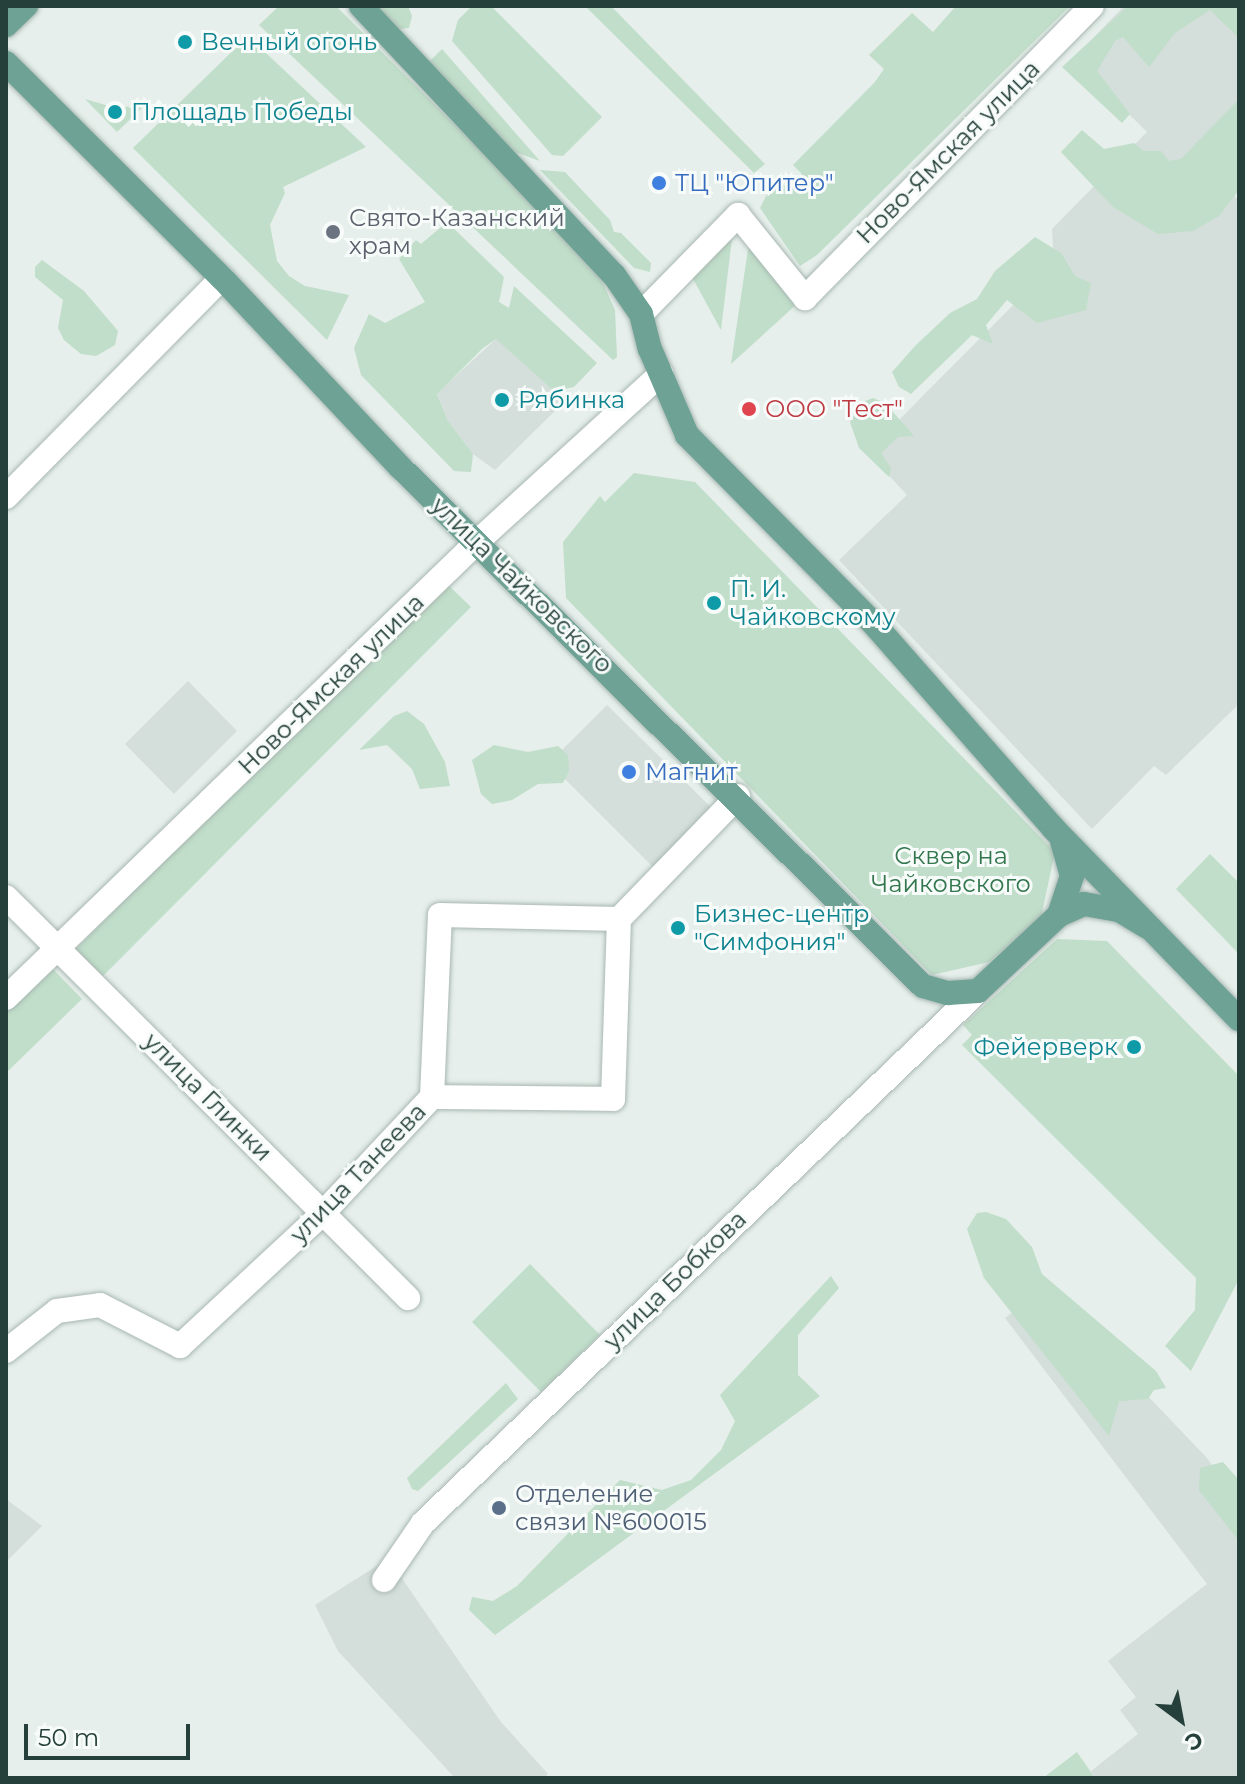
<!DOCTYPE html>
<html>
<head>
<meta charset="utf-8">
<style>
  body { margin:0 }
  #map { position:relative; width:1245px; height:1784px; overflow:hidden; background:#e6efeb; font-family:Montserrat,sans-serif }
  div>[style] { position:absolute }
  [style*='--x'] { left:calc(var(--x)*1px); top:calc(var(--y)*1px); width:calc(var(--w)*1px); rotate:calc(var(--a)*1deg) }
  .built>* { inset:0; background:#d4deda }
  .green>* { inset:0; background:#c0dec9 }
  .roads { filter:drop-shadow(0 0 2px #a8b7b2) drop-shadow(0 0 2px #a8b7b2) }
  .minor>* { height:24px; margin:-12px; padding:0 12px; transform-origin:12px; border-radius:12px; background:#fff }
  .major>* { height:24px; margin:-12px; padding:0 12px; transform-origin:12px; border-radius:12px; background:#6da295 }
  .dots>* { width:22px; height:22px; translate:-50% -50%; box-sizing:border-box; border:4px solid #f7fbf9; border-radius:50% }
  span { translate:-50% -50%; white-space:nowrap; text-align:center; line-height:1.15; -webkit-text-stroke:6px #f7fbf9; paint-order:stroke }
  .culture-label { font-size:24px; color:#0d838f }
  .left { translate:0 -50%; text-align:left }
  .right { translate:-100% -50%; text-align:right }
  .street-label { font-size:24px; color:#25403a }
  .shop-label { font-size:24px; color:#366cbe }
  .worship-label { font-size:24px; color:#5b616d }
  .health-label { font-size:24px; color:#be3a42 }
  .park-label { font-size:24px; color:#31764d }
  .service-label { font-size:24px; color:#4e5e75 }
  .frame { position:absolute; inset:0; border:8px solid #25403a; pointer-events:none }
  .north { position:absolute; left:1141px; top:1680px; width:80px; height:80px; -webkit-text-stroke:6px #f7fbf9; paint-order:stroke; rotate:148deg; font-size:22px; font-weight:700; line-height:32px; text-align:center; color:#25403a }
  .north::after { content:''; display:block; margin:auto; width:28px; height:36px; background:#25403a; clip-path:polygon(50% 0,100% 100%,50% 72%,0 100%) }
  .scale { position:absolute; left:24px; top:1724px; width:166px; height:36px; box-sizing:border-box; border:4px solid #25403a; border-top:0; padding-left:10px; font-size:24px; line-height:28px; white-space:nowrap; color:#25403a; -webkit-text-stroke:6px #f7fbf9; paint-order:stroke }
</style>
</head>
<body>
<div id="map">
  <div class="built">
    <i style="clip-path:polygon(1124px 6px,1229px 6px,1239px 15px,1239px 175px,1227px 188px,1239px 201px,1239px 704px,1166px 775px,1154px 766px,1092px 829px,839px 560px,907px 495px,867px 452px,1054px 264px,1052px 229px,1147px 132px,1073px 59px)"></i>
    <i style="clip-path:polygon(496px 339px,524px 359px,565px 401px,495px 470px,473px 454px,448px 421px,437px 393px)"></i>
    <i style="clip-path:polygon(188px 681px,237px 731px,174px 794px,125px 744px)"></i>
    <i style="clip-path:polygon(607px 705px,727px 823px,668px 882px,549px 763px)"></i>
    <i style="clip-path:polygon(1044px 1287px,1206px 1457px,1239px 1501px,1239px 1778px,1095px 1778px,1091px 1771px,1138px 1734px,1120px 1710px,1136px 1697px,1108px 1661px,1207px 1584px,1005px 1318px)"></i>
    <i style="clip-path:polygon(6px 1499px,42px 1526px,6px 1562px)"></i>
    <i style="clip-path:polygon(383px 1562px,399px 1574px,501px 1722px,548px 1774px,544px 1778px,455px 1778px,338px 1651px,315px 1605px)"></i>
  </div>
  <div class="green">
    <i style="clip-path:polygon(279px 6px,336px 6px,567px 237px,602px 281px,615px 310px,617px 357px,613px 360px,259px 25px)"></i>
    <i style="clip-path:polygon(377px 6px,408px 6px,412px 16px,409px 28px,400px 29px)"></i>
    <i style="clip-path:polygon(472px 6px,491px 6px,602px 117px,563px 156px,552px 155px,452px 41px,458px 20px)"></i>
    <i style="clip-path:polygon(585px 6px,611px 6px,765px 164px,754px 173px)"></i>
    <i style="clip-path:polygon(956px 6px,1070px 6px,817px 255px,800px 266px,760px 208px,769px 190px,779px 181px,789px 189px,802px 174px,793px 165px,874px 83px,884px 69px,869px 55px,912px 13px,933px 32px)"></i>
    <i style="clip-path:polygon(1128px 6px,1239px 6px,1239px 38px,1210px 10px,1175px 33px,1149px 67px,1123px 37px,1115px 41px,1097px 71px,1130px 114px,1122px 123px,1062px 67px)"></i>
    <i style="clip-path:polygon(248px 36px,366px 147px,283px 187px,285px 193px,270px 225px,277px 261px,289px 276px,305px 286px,349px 295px,327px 340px,133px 148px)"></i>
    <i style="clip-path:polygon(442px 49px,540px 161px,515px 152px,429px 62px)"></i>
    <i style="clip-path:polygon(85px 99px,119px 109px,150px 100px,117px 132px)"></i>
    <i style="clip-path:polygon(1239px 99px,1239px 190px,1219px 216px,1193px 231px,1158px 234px,1113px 207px,1061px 152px,1082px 130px,1104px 149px,1134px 143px,1143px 151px,1161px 151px,1169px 161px,1181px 159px)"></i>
    <i style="clip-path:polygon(540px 170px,565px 172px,610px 220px,614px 232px,621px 233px,651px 263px,650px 272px,634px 268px)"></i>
    <i style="clip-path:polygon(447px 222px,504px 277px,499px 302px,509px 308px,514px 286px,597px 363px,574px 387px,554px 391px,496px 339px,483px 348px,437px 394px,448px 421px,473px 454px,471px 472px,454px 471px,361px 375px,354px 348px,369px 314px,385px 323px,425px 302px,399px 259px,416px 240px,421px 244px)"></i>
    <i style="clip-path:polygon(750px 236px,799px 302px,731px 364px)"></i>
    <i style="clip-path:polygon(1035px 237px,1061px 253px,1075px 276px,1091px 283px,1086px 310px,1037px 323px,1007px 300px,986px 325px,993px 344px,972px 335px,911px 394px,899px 387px,892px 372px,915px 346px,950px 313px,977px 299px,995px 271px)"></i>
    <i style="clip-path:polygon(732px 238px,721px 330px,692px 277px)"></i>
    <i style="clip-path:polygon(42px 260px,84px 291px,118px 331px,115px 345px,96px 356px,81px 354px,64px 340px,58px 328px,63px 300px,35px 277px,35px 267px)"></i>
    <i style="clip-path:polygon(873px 398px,885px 403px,914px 436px,898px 437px,881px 453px,891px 468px,889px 477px,859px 448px,850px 422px,863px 402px)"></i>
    <i style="clip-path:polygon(634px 473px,695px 482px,1055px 852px,1041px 917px,989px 962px,932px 975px,566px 598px,563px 542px,600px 496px,605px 502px)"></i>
    <i style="clip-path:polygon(443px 580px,471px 607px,102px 977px,75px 950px)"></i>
    <i style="clip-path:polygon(407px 711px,424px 724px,445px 762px,450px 786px,420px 789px,412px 769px,387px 745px,359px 750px,394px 716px)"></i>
    <i style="clip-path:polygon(494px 745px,528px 752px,558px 746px,568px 755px,569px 771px,563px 783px,538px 784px,512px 800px,492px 804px,481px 794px,472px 760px)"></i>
    <i style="clip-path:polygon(1210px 854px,1239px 883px,1239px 954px,1176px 889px)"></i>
    <i style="clip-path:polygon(1057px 939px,1107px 941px,1239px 1076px,1239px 1279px,1191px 1371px,1165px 1346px,1195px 1310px,1196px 1278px,962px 1045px,972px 1035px,963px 1025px)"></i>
    <i style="clip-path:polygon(49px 965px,82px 999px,6px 1073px,6px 1007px)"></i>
    <i style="clip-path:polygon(986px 1212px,1006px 1219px,1032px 1247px,1042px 1274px,1156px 1371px,1166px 1388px,1154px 1390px,1148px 1399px,1119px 1401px,1109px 1436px,984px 1278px,967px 1229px,977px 1213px)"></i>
    <i style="clip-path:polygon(530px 1264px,600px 1335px,541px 1392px,472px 1322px)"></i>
    <i style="clip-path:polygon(831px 1276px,839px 1288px,798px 1335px,798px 1375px,820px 1396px,495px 1635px,469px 1610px,472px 1597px,493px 1601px,517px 1586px,620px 1480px,662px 1490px,691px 1480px,721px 1450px,735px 1421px,720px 1395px)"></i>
    <i style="clip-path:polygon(506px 1383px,518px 1399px,418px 1491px,412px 1489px,407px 1478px)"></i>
    <i style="clip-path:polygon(1223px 1462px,1239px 1480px,1239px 1541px,1199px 1490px,1200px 1468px)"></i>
    <i style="clip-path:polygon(1077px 1752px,1095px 1778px,1043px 1778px)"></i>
  </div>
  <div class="roads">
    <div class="minor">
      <i style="--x:641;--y:314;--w:139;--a:-45.6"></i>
      <i style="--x:738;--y:215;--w:107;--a:51.1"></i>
      <i style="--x:805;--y:298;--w:409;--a:-45.5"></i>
      <i style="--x:6;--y:497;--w:308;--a:-45.4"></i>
      <i style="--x:6;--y:897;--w:568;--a:44.93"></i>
      <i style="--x:6;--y:998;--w:657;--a:-44.07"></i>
      <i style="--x:478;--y:541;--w:248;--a:-42.4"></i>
      <i style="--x:432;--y:1097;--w:182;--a:-87.5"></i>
      <i style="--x:440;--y:915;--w:179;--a:1.3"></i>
      <i style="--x:6;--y:1351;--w:65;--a:-38.1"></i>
      <i style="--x:57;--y:1311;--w:43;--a:-7.9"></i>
      <i style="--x:100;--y:1305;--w:90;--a:27.1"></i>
      <i style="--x:180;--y:1346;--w:197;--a:-42.9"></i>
      <i style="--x:324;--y:1212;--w:158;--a:-46.8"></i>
      <i style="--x:432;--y:1097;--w:181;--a:0.6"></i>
      <i style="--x:613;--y:1099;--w:180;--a:-88.1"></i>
      <i style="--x:619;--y:919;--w:171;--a:-45.9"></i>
      <i style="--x:384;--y:1580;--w:69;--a:-55.6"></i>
      <i style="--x:423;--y:1523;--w:769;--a:-43.79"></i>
    </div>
    <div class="major">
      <i style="--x:361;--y:6;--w:369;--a:46.8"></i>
      <i style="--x:614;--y:275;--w:47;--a:55.3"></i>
      <i style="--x:641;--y:314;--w:36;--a:76"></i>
      <i style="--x:650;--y:349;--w:94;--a:66.7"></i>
      <i style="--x:687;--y:435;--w:266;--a:45.3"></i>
      <i style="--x:874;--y:624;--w:273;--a:48.7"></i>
      <i style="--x:1054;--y:829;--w:265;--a:45.8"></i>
      <i style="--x:6;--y:25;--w:28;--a:-44"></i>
      <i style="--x:6;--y:63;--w:305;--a:44.9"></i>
      <i style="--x:222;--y:278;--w:261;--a:46.7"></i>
      <i style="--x:401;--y:468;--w:735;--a:44.78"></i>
      <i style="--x:923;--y:986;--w:26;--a:16"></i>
      <i style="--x:948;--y:993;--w:30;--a:-4"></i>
      <i style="--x:978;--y:991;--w:111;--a:-43.2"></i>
      <i style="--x:1059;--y:915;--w:27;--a:-24"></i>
      <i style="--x:1084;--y:904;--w:36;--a:10"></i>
      <i style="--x:1119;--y:910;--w:33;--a:31"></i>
      <i style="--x:1059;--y:915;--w:41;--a:-71.6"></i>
      <i style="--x:1072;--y:876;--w:36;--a:-106"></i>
    </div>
  </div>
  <div class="dots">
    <i style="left:185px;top:42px;background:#0f9aa8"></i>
    <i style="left:115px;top:112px;background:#0f9aa8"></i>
    <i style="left:659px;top:183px;background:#3f7fe0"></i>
    <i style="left:333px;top:232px;background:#6b7280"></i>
    <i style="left:502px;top:400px;background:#0f9aa8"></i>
    <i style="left:749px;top:409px;background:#e0444e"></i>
    <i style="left:714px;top:603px;background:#0f9aa8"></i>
    <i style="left:629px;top:772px;background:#3f7fe0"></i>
    <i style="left:678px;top:928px;background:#0f9aa8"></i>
    <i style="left:1134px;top:1047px;background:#0f9aa8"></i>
    <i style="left:499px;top:1508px;background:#5c6f8a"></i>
  </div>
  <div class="culture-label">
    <span class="left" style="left:201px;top:42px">Вечный огонь</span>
    <span class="left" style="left:131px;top:112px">Площадь Победы</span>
    <span class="left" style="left:518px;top:400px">Рябинка</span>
    <span class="left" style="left:730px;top:603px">П. И.<br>Чайковскому</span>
    <span class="left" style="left:694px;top:928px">Бизнес-центр<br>"Симфония"</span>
    <span class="right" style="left:1118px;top:1047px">Фейерверк</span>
  </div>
  <div class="street-label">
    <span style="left:948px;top:152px;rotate:-45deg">Ново-Ямская улица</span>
    <span style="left:522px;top:585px;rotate:44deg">улица Чайковского</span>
    <span style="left:331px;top:684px;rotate:-44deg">Ново-Ямская улица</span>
    <span style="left:208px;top:1097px;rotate:45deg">улица Глинки</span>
    <span style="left:358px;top:1173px;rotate:-46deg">улица Танеева</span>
    <span style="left:675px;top:1280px;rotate:-44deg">улица Бобкова</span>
  </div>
  <div class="shop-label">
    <span class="left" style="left:675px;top:183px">ТЦ "Юпитер"</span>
    <span class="left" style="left:645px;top:772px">Магнит</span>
  </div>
  <div class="worship-label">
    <span class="left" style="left:349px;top:232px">Свято-Казанский<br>храм</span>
  </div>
  <div class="health-label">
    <span class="left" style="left:765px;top:409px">ООО "Тест"</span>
  </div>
  <div class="park-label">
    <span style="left:951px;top:870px">Сквер на<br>Чайковского</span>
  </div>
  <div class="service-label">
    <span class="left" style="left:515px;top:1508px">Отделение<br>связи №600015</span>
  </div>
  <div class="frame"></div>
  <div class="north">С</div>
  <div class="scale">50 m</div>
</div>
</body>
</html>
